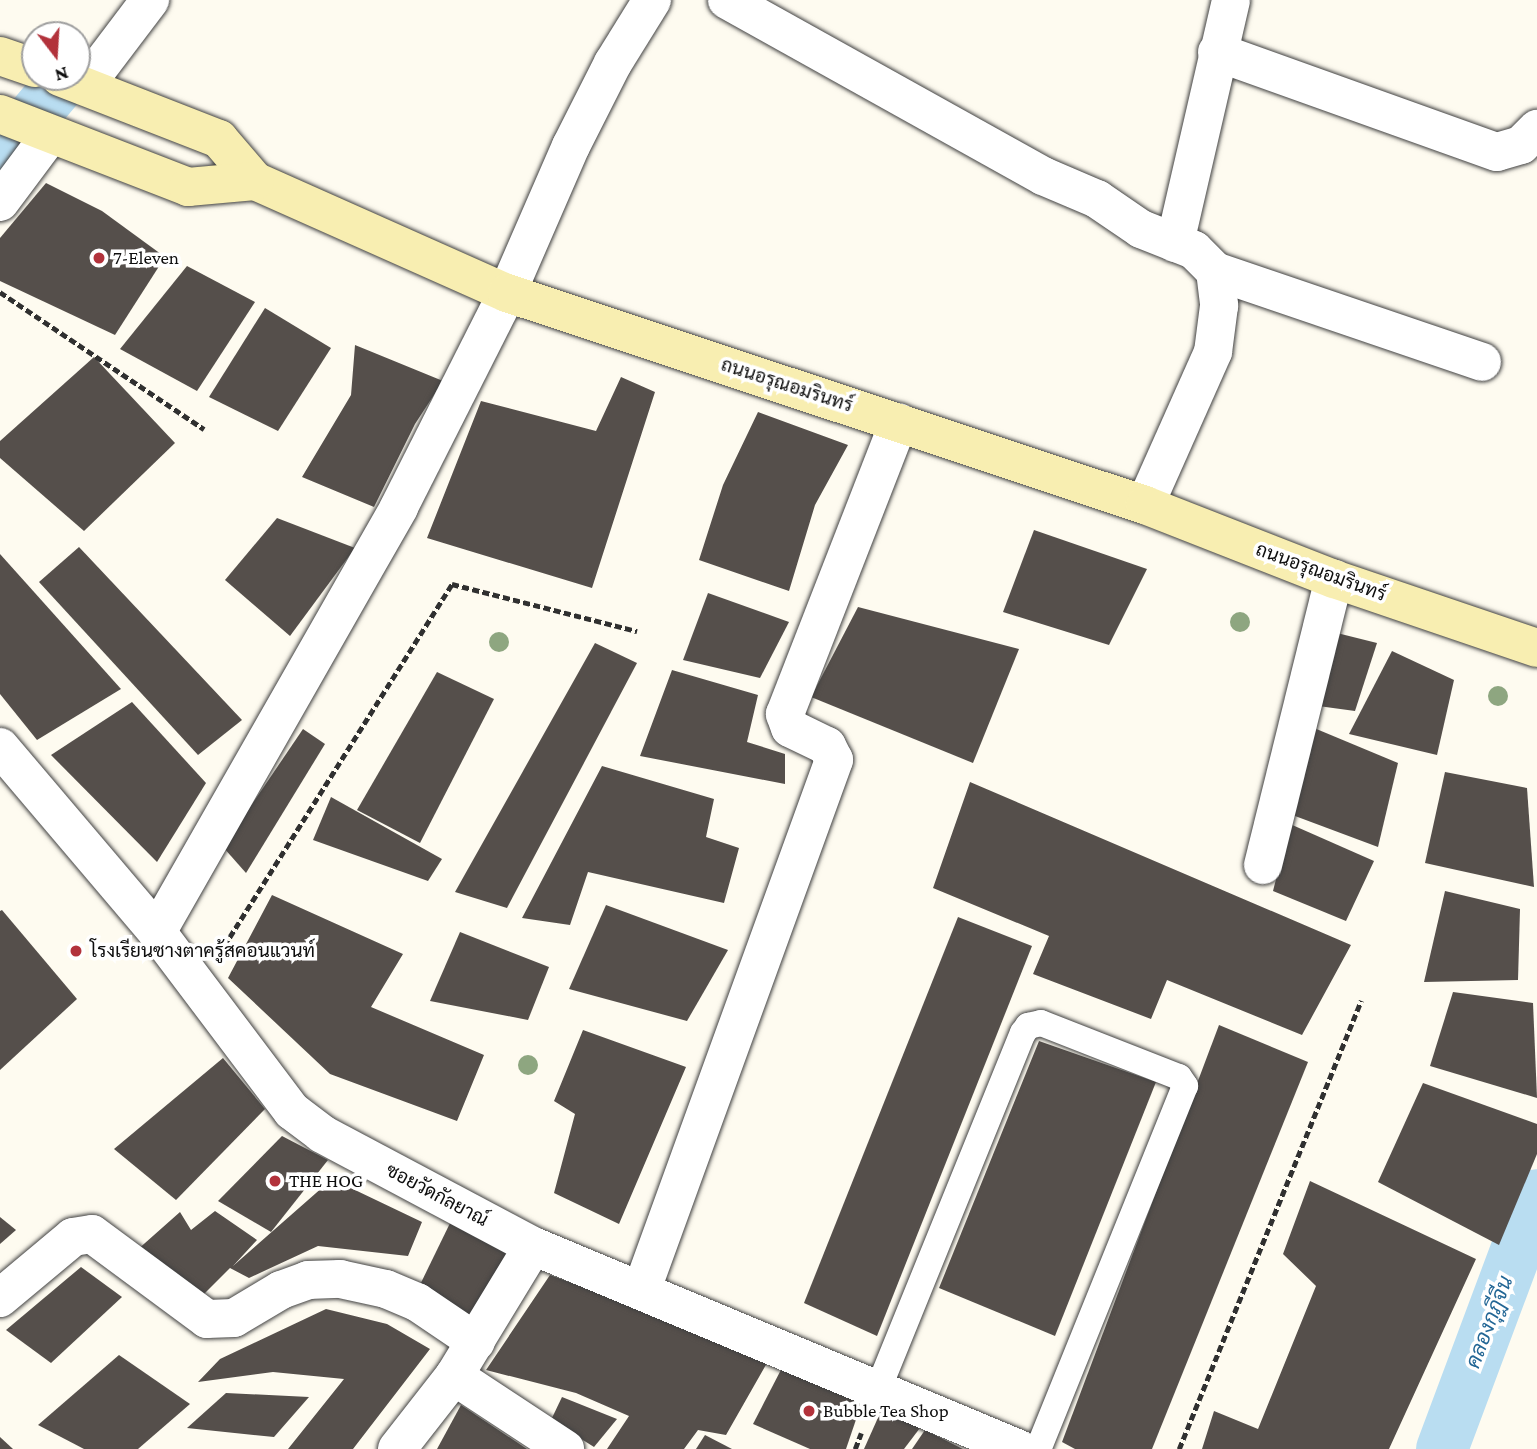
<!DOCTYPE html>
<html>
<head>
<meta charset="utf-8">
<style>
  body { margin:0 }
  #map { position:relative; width:1537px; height:1449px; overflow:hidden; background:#fefbf0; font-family:"Crimson Pro",Sarabun,serif }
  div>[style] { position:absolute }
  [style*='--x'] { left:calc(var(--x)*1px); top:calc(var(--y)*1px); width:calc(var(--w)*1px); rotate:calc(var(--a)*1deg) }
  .canal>* { height:52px; margin:-26px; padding:0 26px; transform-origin:26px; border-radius:26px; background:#b9ddf1 }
  .building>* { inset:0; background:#554f4b }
  .path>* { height:4.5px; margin-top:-2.25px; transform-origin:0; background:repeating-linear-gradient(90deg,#303030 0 7px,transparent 0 10.5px) }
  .roads { filter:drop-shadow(0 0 2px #414141) drop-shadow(0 0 2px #414141) }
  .service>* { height:26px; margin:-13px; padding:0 13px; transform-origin:13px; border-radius:13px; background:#fff }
  .minor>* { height:38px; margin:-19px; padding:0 19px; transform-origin:19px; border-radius:19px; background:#fff }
  .secondary>* { height:38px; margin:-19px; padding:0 19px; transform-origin:19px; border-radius:19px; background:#f8eeb1 }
  .trees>* { width:20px; height:20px; margin:-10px; border-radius:50%; background:#8ea680 }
  .dots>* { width:19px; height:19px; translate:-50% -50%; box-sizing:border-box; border:4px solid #fff; border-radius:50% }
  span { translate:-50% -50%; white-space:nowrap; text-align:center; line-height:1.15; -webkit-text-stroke:7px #fff; paint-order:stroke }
  .poi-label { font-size:19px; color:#0e0e0e }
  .left { translate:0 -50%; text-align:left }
  .street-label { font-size:19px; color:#0e0e0e }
  .water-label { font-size:21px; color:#226695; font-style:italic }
  .north { position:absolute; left:21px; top:21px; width:70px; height:70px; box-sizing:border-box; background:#fff; border:2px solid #9f9f9f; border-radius:50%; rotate:163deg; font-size:19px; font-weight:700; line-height:28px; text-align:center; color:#0e0e0e }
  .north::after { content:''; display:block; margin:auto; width:24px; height:32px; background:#b2323b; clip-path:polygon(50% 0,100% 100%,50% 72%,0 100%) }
</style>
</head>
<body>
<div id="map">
  <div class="canal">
    <i style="--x:0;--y:156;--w:103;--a:-50.1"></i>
    <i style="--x:1442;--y:1449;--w:271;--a:-69.5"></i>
  </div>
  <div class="building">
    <i style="clip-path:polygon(46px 183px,102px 211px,165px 257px,115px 335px,0 281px,0 238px)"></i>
    <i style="clip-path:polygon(187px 266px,255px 302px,197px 391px,120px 349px)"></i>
    <i style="clip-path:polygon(265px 308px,331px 348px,278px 431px,209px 397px)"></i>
    <i style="clip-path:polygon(355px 345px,443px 381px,415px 424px,374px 507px,302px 477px,351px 395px)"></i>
    <i style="clip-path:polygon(94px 357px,175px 443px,84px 531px,0 458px,0 441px)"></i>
    <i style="clip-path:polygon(621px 377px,655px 392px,592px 588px,427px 538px,481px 401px,596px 431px)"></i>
    <i style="clip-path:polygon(758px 412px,848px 445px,815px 505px,789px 591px,699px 560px,723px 485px)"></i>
    <i style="clip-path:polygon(277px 518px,355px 548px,290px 636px,225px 580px)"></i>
    <i style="clip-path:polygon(1034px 530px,1147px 569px,1109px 645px,1003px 612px)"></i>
    <i style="clip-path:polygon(79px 547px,242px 720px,198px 755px,39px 582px)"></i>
    <i style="clip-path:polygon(0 554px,121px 689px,37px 740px,0 694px)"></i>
    <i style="clip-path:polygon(708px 593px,789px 622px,760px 678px,683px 660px)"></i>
    <i style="clip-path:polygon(858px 607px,1019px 649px,973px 763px,811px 697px)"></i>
    <i style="clip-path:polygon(1337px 633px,1377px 643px,1355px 711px,1311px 705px)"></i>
    <i style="clip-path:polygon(595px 643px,637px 663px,507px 908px,455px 892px)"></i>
    <i style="clip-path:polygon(1392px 651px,1454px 680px,1437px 755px,1349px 734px)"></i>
    <i style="clip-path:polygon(672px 670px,758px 695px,747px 742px,785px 754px,785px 784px,640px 756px)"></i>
    <i style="clip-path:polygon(437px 672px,494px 699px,420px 843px,357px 810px)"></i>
    <i style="clip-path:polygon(132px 702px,206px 783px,157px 862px,51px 755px)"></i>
    <i style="clip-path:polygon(1314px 728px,1398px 763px,1378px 847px,1287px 813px)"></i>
    <i style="clip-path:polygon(303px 729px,325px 744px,246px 873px,223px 847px)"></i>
    <i style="clip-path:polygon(602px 766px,714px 799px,706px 837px,739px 848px,724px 903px,588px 872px,570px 925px,522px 918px)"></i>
    <i style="clip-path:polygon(1445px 772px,1527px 788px,1534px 887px,1425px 863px)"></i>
    <i style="clip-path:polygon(970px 782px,1351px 945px,1302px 1035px,1167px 980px,1151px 1019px,1033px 974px,1049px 936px,933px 888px)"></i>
    <i style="clip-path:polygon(331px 797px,442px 859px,428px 881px,313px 840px)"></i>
    <i style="clip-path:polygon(1290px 824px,1374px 861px,1346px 921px,1273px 891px)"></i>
    <i style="clip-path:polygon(1445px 891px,1520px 909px,1518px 980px,1424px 982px)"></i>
    <i style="clip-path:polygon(272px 895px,403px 954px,371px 1007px,484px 1055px,457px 1121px,330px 1074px,228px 978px)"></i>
    <i style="clip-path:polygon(606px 905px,728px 950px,687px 1021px,569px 989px)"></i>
    <i style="clip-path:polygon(2px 910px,77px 999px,0 1070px,0 911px)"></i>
    <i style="clip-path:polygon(958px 917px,1032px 946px,877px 1336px,804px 1303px)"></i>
    <i style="clip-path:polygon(460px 932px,549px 967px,528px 1020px,430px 1001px)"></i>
    <i style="clip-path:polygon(1453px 992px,1533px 1003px,1537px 1098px,1430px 1066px)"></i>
    <i style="clip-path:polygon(1219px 1025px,1308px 1062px,1152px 1449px,1075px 1449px,1062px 1442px)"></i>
    <i style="clip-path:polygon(583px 1030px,686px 1067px,619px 1224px,554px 1193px,575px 1114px,554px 1101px)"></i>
    <i style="clip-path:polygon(1039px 1041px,1156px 1082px,1055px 1336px,939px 1288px)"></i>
    <i style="clip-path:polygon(223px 1058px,265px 1109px,176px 1200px,114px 1149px)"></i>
    <i style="clip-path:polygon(1423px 1083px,1537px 1124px,1537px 1154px,1499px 1245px,1378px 1182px)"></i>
    <i style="clip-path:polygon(282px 1136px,328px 1160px,271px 1232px,218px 1201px)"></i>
    <i style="clip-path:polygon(332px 1179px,422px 1222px,408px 1256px,318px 1246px,249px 1278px,230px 1268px,201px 1297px,136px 1251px,180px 1212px,191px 1230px,215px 1211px,257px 1240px,233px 1266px)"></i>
    <i style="clip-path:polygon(1310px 1181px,1476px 1259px,1389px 1449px,1202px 1449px,1214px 1411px,1258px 1429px,1316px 1286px,1283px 1254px)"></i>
    <i style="clip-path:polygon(0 1217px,16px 1230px,0 1244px)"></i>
    <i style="clip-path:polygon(453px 1217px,517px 1250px,473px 1328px,416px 1293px)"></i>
    <i style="clip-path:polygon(81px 1267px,122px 1297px,51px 1363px,6px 1330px)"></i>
    <i style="clip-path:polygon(550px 1275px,771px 1356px,726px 1435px,698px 1430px,684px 1449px,607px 1449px,629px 1416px,576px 1393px,486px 1370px)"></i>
    <i style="clip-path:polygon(326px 1309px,387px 1324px,430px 1349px,353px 1449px,288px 1449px,344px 1379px,273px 1372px,198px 1382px,220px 1359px)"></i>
    <i style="clip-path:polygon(119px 1355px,190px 1404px,138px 1449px,84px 1449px,38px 1425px)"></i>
    <i style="clip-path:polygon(785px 1362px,863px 1399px,846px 1449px,810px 1449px,753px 1424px)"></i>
    <i style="clip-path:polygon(226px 1393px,309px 1397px,274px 1437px,187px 1428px)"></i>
    <i style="clip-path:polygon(562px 1397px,617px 1419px,594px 1447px,551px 1420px)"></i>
    <i style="clip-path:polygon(885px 1402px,923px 1424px,904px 1449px,864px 1449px)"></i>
    <i style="clip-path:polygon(461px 1405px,527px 1449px,437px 1449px)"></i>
    <i style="clip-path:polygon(925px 1430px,963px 1449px,912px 1449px)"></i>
    <i style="clip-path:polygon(705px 1435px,732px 1449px,696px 1449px)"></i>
    <i style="clip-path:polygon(0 1437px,13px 1449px,0 1449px)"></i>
  </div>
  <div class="path">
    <i style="--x:0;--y:292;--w:246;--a:33.9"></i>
    <i style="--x:224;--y:946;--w:428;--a:-57.8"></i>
    <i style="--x:452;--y:584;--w:191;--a:14.3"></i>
    <i style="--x:855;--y:1449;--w:17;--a:-69"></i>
    <i style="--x:1179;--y:1449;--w:484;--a:-67.9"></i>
  </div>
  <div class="roads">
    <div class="service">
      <i style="--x:879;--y:1387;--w:382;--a:-67.9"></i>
      <i style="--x:1023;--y:1033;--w:9;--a:-54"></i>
      <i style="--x:1028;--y:1026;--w:13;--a:-13"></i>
      <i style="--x:1041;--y:1023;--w:148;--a:21.4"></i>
      <i style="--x:1179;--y:1077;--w:11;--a:56"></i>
      <i style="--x:1185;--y:1086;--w:392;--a:112"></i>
    </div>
    <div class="minor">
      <i style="--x:727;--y:0;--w:362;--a:29.1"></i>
      <i style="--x:1043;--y:176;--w:59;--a:23.1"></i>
      <i style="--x:1097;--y:199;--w:53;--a:34.3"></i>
      <i style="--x:1141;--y:229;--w:57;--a:21.6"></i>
      <i style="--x:1194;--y:250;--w:30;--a:45"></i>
      <i style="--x:1215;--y:271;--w:35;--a:83"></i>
      <i style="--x:1219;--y:306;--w:46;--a:97.4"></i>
      <i style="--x:1213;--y:352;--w:167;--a:114"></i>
      <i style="--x:1217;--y:52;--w:297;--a:19.7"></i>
      <i style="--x:1497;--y:152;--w:25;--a:-16"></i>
      <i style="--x:1521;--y:145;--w:23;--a:-45"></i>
      <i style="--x:85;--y:86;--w:108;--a:-52.9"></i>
      <i style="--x:0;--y:202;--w:84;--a:-53.3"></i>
      <i style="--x:1175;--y:243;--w:249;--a:-77"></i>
      <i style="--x:1215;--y:271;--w:282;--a:18.8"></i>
      <i style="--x:0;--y:747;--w:243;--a:49.7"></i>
      <i style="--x:157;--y:932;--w:224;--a:53"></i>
      <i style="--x:292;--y:1111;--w:38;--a:37"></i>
      <i style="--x:322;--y:1134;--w:239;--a:28"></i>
      <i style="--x:533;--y:1246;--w:527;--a:22.67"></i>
      <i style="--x:1263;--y:865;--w:295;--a:-76.1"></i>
      <i style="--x:157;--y:932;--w:489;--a:-60.3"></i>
      <i style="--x:399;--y:507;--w:240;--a:-63.2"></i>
      <i style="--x:507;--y:293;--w:160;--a:-66.5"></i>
      <i style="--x:571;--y:146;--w:93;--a:-63.2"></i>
      <i style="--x:613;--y:63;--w:74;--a:-58.2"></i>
      <i style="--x:642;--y:1289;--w:563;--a:-70.05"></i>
      <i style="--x:834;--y:760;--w:16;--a:-117"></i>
      <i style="--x:827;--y:746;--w:41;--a:-154.1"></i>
      <i style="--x:790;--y:728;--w:15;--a:-110"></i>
      <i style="--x:785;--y:714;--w:313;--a:-68.7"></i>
      <i style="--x:0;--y:1298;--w:95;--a:-39.9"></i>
      <i style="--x:73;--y:1237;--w:19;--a:-9"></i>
      <i style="--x:92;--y:1234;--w:143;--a:36.5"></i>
      <i style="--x:207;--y:1319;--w:27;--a:-2"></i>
      <i style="--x:234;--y:1318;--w:55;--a:-30.8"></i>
      <i style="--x:281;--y:1290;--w:29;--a:-20"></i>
      <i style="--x:308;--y:1280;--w:32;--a:-2"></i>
      <i style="--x:340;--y:1279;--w:47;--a:12.3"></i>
      <i style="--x:386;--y:1289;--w:34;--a:23"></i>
      <i style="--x:417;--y:1302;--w:71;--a:34.1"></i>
      <i style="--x:454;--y:1376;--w:133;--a:33.3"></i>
      <i style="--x:397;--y:1449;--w:93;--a:-52"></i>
      <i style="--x:454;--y:1376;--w:152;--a:-58.7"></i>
    </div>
    <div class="secondary">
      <i style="--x:0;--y:56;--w:37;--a:19"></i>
      <i style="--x:60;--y:77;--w:171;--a:21.3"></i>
      <i style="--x:219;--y:139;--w:55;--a:49.4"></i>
      <i style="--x:255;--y:181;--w:276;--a:24"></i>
      <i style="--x:507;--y:293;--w:672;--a:18.38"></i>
      <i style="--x:1145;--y:505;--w:203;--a:21.4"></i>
      <i style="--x:1334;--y:579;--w:214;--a:18.8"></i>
      <i style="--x:0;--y:114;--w:202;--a:21.2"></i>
      <i style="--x:188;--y:187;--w:67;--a:-5.1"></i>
    </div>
  </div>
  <div class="trees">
    <i style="left:1240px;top:622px"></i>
    <i style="left:499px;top:642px"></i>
    <i style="left:1498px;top:696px"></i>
    <i style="left:528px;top:1065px"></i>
  </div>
  <div class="dots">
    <i style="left:99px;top:258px;background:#b2323b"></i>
    <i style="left:76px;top:951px;background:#b2323b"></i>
    <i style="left:275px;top:1181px;background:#b2323b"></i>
    <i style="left:809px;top:1411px;background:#b2323b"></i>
  </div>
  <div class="poi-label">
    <span class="left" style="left:113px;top:258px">7-Eleven</span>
    <span class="left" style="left:90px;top:951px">โรงเรียนซางตาครู้สคอนแวนท์</span>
    <span class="left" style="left:289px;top:1181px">THE HOG</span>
    <span class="left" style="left:823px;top:1411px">Bubble Tea Shop</span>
  </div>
  <div class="street-label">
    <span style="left:787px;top:385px;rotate:18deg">ถนนอรุณอมรินทร์</span>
    <span style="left:1321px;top:572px;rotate:20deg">ถนนอรุณอมรินทร์</span>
    <span style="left:437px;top:1195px;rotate:28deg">ซอยวัดกัลยาณ์</span>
  </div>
  <div class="water-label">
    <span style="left:1489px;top:1322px;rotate:-69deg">คลองกุฎีจีน</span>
  </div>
  <div class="north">N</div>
</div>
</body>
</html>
